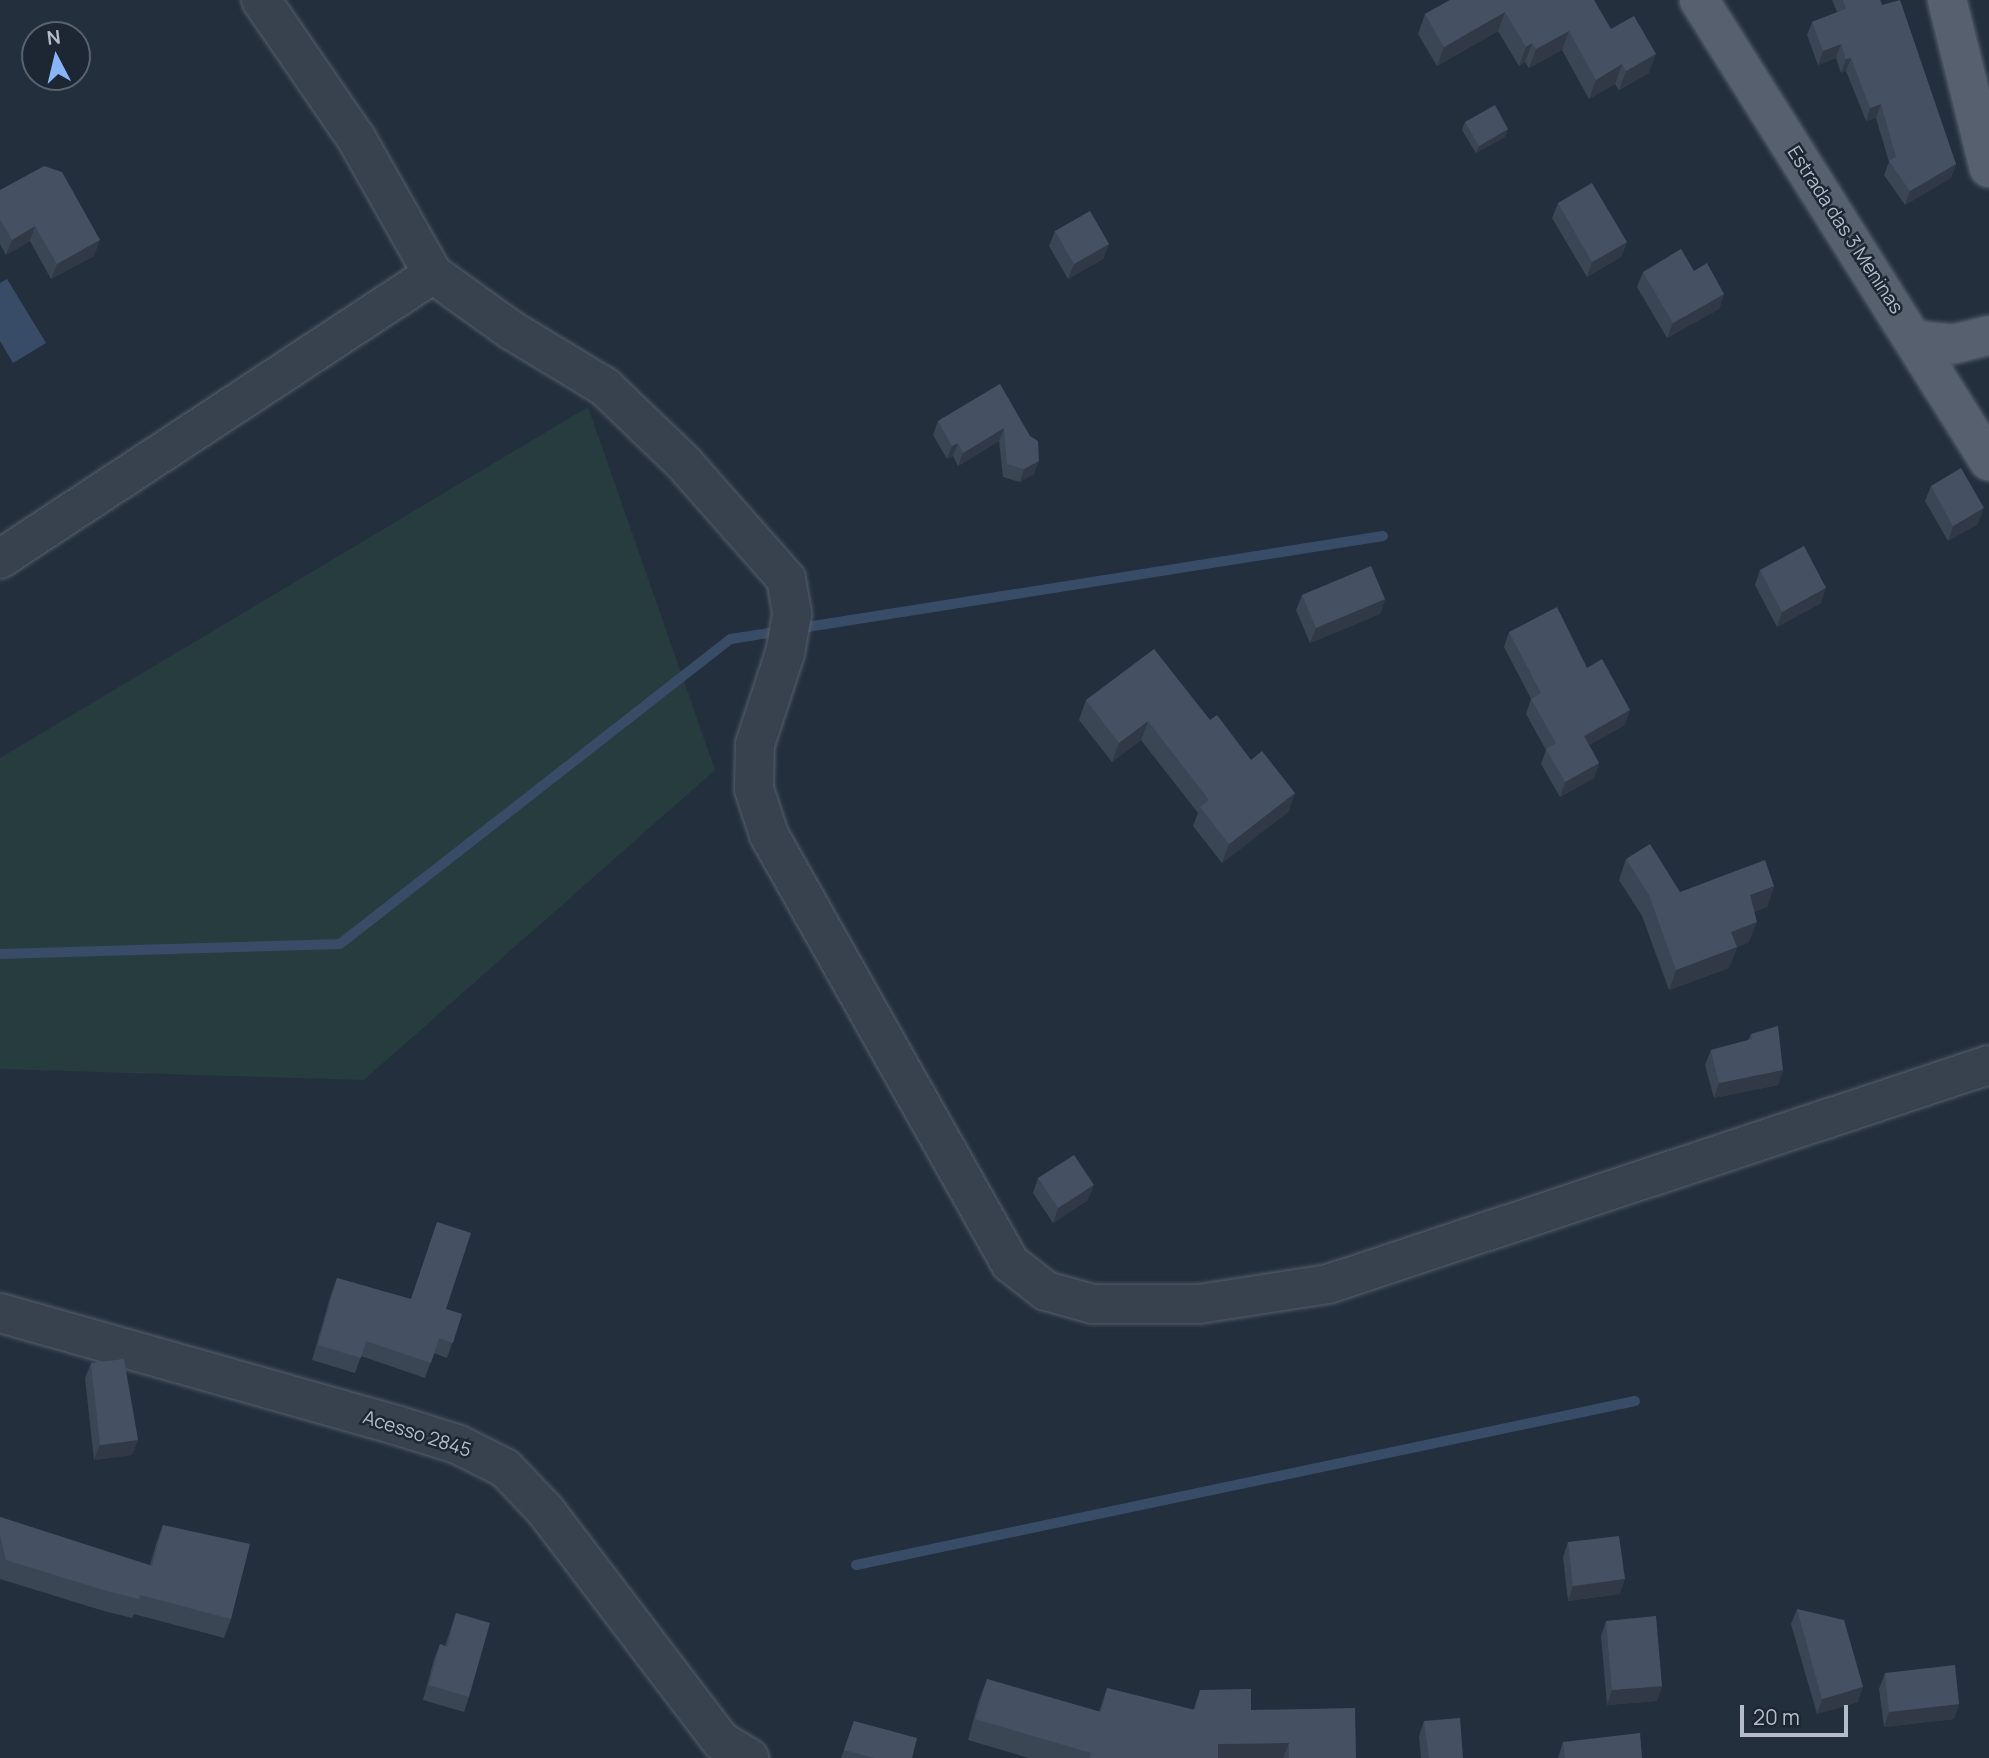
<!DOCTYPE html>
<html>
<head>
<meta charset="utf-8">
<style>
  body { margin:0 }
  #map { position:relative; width:1989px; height:1758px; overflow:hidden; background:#242f3e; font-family:Manrope,sans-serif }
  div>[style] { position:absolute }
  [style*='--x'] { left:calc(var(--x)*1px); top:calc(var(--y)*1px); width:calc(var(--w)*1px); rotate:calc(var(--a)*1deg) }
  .green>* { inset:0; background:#263c3f }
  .water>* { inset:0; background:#394c67 }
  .stream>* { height:10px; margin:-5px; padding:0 5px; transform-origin:5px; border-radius:5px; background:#394c67 }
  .roads { filter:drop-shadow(0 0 2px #565f6c) drop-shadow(0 0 2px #565f6c) }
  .minor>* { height:38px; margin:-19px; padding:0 19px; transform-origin:19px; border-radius:19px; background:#38414e }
  .major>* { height:38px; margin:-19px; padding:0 19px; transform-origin:19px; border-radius:19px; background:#56606e }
  .wall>* { inset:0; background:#3b4654 }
  .shaded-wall>* { inset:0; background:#303945 }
  .building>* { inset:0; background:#455162 }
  span { translate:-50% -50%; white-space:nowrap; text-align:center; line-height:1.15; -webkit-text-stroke:5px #1d2633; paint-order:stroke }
  .street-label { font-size:19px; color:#b4bcc9 }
  .north { position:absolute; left:21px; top:21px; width:70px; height:70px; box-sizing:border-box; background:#1d2633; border:2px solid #59626f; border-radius:50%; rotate:353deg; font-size:19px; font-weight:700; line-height:28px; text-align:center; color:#b4bcc9 }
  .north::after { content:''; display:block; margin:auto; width:24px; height:32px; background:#8ab4f8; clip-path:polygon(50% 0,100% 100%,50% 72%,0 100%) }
  .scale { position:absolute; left:1740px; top:1705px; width:108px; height:32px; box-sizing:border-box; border:4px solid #b4bcc9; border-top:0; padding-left:9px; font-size:21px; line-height:24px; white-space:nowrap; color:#b4bcc9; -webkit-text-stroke:5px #1d2633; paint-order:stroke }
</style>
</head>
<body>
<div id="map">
  <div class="green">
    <i style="clip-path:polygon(588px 407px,715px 770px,364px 1080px,0 1069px,0 758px)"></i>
  </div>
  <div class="water">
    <i style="clip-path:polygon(7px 279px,46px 343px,13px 363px,0 341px,0 283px)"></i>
  </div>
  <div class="stream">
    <i style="--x:0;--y:954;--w:340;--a:-1.7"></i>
    <i style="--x:340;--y:944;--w:496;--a:-38"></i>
    <i style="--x:731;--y:639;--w:660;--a:-8.98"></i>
    <i style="--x:856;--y:1565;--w:796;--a:-11.89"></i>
  </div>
  <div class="roads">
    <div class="minor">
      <i style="--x:261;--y:0;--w:168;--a:55.5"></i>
      <i style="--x:356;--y:138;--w:156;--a:60.5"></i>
      <i style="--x:433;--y:274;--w:96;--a:35.7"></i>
      <i style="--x:511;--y:330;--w:110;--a:31.2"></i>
      <i style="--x:605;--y:387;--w:108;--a:43.9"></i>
      <i style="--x:683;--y:462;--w:156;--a:48.6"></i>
      <i style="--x:786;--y:579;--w:36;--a:80"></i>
      <i style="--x:792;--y:614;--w:40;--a:100"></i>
      <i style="--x:785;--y:653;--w:96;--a:108.2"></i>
      <i style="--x:755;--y:744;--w:45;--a:91.3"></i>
      <i style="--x:754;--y:789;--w:48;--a:71.9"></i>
      <i style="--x:769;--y:835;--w:491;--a:60.6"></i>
      <i style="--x:1010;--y:1263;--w:46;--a:37.9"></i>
      <i style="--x:1046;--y:1291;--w:49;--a:15.5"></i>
      <i style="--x:1093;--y:1304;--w:106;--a:0"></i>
      <i style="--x:1199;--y:1304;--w:131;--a:-8.8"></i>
      <i style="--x:1328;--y:1284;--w:696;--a:-18.33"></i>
      <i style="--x:0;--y:559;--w:518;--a:-33.35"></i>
      <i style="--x:0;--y:1313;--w:412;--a:15.8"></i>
      <i style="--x:396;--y:1425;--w:64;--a:17.3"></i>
      <i style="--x:457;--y:1444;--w:54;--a:26.6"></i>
      <i style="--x:505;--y:1468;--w:58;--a:46.4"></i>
      <i style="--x:545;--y:1510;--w:290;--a:52.7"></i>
      <i style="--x:721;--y:1741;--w:33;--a:31"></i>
    </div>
    <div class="major">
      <i style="--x:1699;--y:0;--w:545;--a:57.83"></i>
      <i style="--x:1947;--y:0;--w:173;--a:76"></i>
      <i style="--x:1916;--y:340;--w:38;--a:6"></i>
      <i style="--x:1954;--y:344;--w:36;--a:-14"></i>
    </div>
  </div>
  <div class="wall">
    <i style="clip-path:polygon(1450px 0,1611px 29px,1649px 73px,1619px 90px,1615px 84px,1589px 99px,1562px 50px,1529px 68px,1525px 62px,1519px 66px,1498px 31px,1437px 66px,1418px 34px,1425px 14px)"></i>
    <i style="clip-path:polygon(1832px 0,1880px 0,1956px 164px,1951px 178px,1905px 205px,1884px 175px,1889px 162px,1876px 118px,1866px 121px,1846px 71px,1841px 73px,1836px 58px,1818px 65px,1807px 35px,1812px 22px,1837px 12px)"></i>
    <i style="clip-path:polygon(1465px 122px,1508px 129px,1505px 137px,1476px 153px,1462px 130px)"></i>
    <i style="clip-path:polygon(0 190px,94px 256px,51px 279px,30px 241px,6px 255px,0 244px)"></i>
    <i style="clip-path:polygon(1558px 203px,1627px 242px,1621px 257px,1587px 277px,1552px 218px)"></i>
    <i style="clip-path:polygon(1055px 231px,1109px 244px,1103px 259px,1068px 279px,1049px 246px)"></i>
    <i style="clip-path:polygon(1694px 271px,1724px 294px,1719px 309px,1667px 338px,1637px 287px,1643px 272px)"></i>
    <i style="clip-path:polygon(1000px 384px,1034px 474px,1020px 482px,1003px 477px,999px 441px,958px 466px,953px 456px,947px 459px,933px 435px,938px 421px)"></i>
    <i style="clip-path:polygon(1931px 486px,1978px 524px,1948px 541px,1925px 501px)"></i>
    <i style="clip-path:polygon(1760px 570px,1821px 603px,1777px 627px,1755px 585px)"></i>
    <i style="clip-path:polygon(1302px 595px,1385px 599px,1380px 614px,1310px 643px,1296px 610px)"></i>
    <i style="clip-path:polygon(1509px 632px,1587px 668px,1625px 725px,1589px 745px,1599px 763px,1594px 778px,1560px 797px,1541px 764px,1546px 750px,1526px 714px,1531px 699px,1504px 647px)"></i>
    <i style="clip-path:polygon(1086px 700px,1210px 720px,1251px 760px,1295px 793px,1288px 812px,1222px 863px,1193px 826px,1198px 813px,1141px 740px,1112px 762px,1079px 720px)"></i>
    <i style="clip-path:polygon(1626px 859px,1680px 892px,1774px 886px,1767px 907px,1754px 912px,1749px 942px,1737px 947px,1729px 968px,1669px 990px,1642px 916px,1619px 880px)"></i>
    <i style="clip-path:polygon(1751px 1034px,1783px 1070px,1778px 1085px,1714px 1098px,1705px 1065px,1711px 1050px,1748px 1040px)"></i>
    <i style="clip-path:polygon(1038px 1178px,1088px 1200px,1053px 1223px,1033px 1193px)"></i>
    <i style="clip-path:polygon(337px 1278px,462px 1314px,447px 1358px,434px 1353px,425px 1378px,361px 1356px,355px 1373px,312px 1360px,331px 1294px)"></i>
    <i style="clip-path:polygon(91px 1363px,138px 1440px,132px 1455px,94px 1460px,85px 1378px)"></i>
    <i style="clip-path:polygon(0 1517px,150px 1565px,156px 1544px,163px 1525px,231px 1619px,224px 1638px,134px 1614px,132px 1618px,104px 1611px,0 1579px)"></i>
    <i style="clip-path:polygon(1568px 1542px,1620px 1594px,1568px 1601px,1563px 1557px)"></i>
    <i style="clip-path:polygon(1797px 1609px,1858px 1702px,1817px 1714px,1791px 1624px)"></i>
    <i style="clip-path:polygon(456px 1613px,469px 1697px,464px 1712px,423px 1700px,434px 1659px,440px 1644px,445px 1646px)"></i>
    <i style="clip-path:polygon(1606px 1621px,1662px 1686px,1657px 1701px,1607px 1705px,1601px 1636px)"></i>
    <i style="clip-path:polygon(1885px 1673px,1959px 1704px,1954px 1719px,1884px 1727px,1879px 1689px)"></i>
    <i style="clip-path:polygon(987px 1679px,1099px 1712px,1107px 1688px,1193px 1710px,1200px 1690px,1251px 1710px,1356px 1758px,1029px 1758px,968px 1740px,979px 1700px)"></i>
    <i style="clip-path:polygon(854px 1721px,912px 1758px,841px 1758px)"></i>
    <i style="clip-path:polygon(1424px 1721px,1463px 1758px,1421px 1758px,1419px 1736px)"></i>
    <i style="clip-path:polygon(1563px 1742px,1642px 1758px,1558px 1758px)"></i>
  </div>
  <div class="shaded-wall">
    <i style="clip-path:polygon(1505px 12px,1498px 31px,1437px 66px,1444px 47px)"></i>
    <i style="clip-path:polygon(1569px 31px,1562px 50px,1529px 68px,1536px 49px)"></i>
    <i style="clip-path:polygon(1532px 43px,1525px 62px,1519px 66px,1526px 47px)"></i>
    <i style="clip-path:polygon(1841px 44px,1836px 58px,1818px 65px,1823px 51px)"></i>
    <i style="clip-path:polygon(1656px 54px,1649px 73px,1619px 90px,1626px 71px)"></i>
    <i style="clip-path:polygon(1851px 58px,1846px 71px,1841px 73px,1846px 59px)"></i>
    <i style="clip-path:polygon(1622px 64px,1615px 84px,1589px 99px,1596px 80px)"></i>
    <i style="clip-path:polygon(1881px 104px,1876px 118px,1866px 121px,1870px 108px)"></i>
    <i style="clip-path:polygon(1508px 129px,1505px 137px,1476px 153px,1479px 146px)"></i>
    <i style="clip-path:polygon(1956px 164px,1951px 178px,1905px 205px,1910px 191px)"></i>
    <i style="clip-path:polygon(35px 226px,30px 241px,6px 255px,12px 240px)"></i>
    <i style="clip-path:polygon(100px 240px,94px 256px,51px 279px,57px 264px)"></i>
    <i style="clip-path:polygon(1627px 242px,1621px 257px,1587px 277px,1592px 262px)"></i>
    <i style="clip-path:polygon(1109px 244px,1103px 259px,1068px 279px,1074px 264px)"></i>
    <i style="clip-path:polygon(1724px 294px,1719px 309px,1667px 338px,1673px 323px)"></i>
    <i style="clip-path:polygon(1004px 428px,999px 441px,958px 466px,963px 453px)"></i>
    <i style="clip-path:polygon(958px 443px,953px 456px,947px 459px,952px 446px)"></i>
    <i style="clip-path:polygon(1039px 461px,1034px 474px,1020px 482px,1024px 469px)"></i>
    <i style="clip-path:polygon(1984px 508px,1978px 524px,1948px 541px,1953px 526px)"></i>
    <i style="clip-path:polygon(1826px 588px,1821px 603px,1777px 627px,1782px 612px)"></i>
    <i style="clip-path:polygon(1385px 599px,1380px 614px,1310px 643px,1316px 628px)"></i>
    <i style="clip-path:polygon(1630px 710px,1625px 725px,1578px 751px,1584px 736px)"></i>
    <i style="clip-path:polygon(1148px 721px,1141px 740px,1112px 762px,1119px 743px)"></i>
    <i style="clip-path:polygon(1599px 763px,1594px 778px,1560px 797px,1565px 782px)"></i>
    <i style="clip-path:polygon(1295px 793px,1288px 812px,1222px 863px,1229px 844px)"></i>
    <i style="clip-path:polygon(1774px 886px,1767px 907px,1743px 916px,1750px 895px)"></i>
    <i style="clip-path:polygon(1757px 922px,1749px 942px,1737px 947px,1729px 968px,1669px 990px,1676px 970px,1731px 932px)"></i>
    <i style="clip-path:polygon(1783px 1070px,1778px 1085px,1714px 1098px,1719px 1083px)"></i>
    <i style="clip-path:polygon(1094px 1185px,1088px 1200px,1053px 1223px,1058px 1208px)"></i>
    <i style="clip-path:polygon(138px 1440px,132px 1455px,94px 1460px,100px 1445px)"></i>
    <i style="clip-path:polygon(1625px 1579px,1620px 1594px,1568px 1601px,1573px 1586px)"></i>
    <i style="clip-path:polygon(1662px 1686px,1657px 1701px,1607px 1705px,1612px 1690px)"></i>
    <i style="clip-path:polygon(1863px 1687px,1858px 1702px,1817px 1714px,1822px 1699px)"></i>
    <i style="clip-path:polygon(1959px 1704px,1954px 1719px,1884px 1727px,1889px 1712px)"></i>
    <i style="clip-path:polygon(1289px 1743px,1283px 1758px,1213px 1758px,1218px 1744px)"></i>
  </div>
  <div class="building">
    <i style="clip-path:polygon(1450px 0,1594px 0,1611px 29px,1634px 16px,1656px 54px,1626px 71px,1622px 64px,1596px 80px,1569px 31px,1536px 49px,1532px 43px,1526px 47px,1505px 12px,1444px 47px,1425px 14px)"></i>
    <i style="clip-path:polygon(1843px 0,1880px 0,1882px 5px,1900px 0,1956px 164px,1910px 191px,1889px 161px,1896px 157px,1881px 104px,1870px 108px,1851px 58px,1846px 59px,1841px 44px,1823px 51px,1812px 22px,1846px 9px)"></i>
    <i style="clip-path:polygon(1495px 105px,1508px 129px,1479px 146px,1465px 122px)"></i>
    <i style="clip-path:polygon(44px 166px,62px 172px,100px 240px,57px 264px,35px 226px,12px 240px,0 219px,0 190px)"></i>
    <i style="clip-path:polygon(1592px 183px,1627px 242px,1592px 262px,1558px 203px)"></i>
    <i style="clip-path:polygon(1090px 211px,1109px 244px,1074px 264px,1055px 231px)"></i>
    <i style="clip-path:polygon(1681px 249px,1694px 271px,1707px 263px,1724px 294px,1673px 323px,1643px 272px)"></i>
    <i style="clip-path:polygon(1000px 384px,1030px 436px,1038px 441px,1039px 461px,1024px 469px,1007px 464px,1004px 428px,963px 453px,958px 443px,952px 446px,938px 421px)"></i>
    <i style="clip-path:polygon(1961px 468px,1984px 508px,1953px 526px,1931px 486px)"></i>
    <i style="clip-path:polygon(1804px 546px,1826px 588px,1782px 612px,1760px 570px)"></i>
    <i style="clip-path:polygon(1371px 566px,1385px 599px,1316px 628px,1302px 595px)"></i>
    <i style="clip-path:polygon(1557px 607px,1587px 668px,1602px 659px,1630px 710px,1584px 736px,1599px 763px,1565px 782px,1546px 749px,1556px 743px,1531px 699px,1541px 693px,1509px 632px)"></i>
    <i style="clip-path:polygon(1154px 649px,1210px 720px,1217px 715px,1251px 760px,1262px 751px,1295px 793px,1229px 844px,1200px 807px,1209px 800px,1148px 721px,1119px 743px,1086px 700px)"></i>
    <i style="clip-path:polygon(1650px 844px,1680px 892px,1765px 860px,1774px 886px,1750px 895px,1757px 922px,1731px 932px,1737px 947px,1676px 970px,1649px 895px,1626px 859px)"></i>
    <i style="clip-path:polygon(1778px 1026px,1783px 1070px,1719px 1083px,1711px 1050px,1752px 1039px,1751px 1034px)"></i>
    <i style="clip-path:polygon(1074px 1155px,1094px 1185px,1058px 1208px,1038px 1178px)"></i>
    <i style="clip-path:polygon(437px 1222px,471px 1233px,446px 1309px,462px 1314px,453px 1343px,439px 1338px,431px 1363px,366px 1341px,361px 1358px,318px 1345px,337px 1278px,411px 1299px)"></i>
    <i style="clip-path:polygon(124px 1359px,138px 1440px,100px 1445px,91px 1363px)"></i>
    <i style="clip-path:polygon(0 1517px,152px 1566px,163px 1525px,250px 1544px,231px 1619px,140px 1595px,139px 1599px,110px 1592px,6px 1560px,0 1535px)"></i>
    <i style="clip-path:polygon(1619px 1536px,1625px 1579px,1573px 1586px,1568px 1542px)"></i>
    <i style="clip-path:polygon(1797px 1609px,1844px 1620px,1863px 1687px,1822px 1699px)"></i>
    <i style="clip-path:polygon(456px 1613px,490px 1623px,469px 1697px,429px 1685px,440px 1644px,447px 1647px)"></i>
    <i style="clip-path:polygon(1656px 1616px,1662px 1686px,1612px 1690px,1606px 1621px)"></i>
    <i style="clip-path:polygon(1955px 1665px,1959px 1704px,1889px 1712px,1885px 1673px)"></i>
    <i style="clip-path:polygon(987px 1679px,1101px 1712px,1107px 1688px,1195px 1710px,1200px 1690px,1251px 1689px,1251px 1710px,1355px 1708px,1356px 1758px,1289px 1758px,1289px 1743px,1218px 1744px,1218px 1758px,1090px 1758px,1091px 1753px,975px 1719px)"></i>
    <i style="clip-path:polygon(1460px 1718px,1463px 1758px,1429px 1758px,1424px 1721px)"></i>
    <i style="clip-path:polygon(854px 1721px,917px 1738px,912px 1758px,874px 1758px,844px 1750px)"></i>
    <i style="clip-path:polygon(1640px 1733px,1642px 1758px,1565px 1758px,1563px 1742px)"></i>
  </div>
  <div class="street-label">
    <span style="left:1845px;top:230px;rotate:57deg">Estrada das 3 Meninas</span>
    <span style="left:417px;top:1434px;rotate:18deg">Acesso 2845</span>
  </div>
  <div class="north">N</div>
  <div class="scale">20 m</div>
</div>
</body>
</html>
